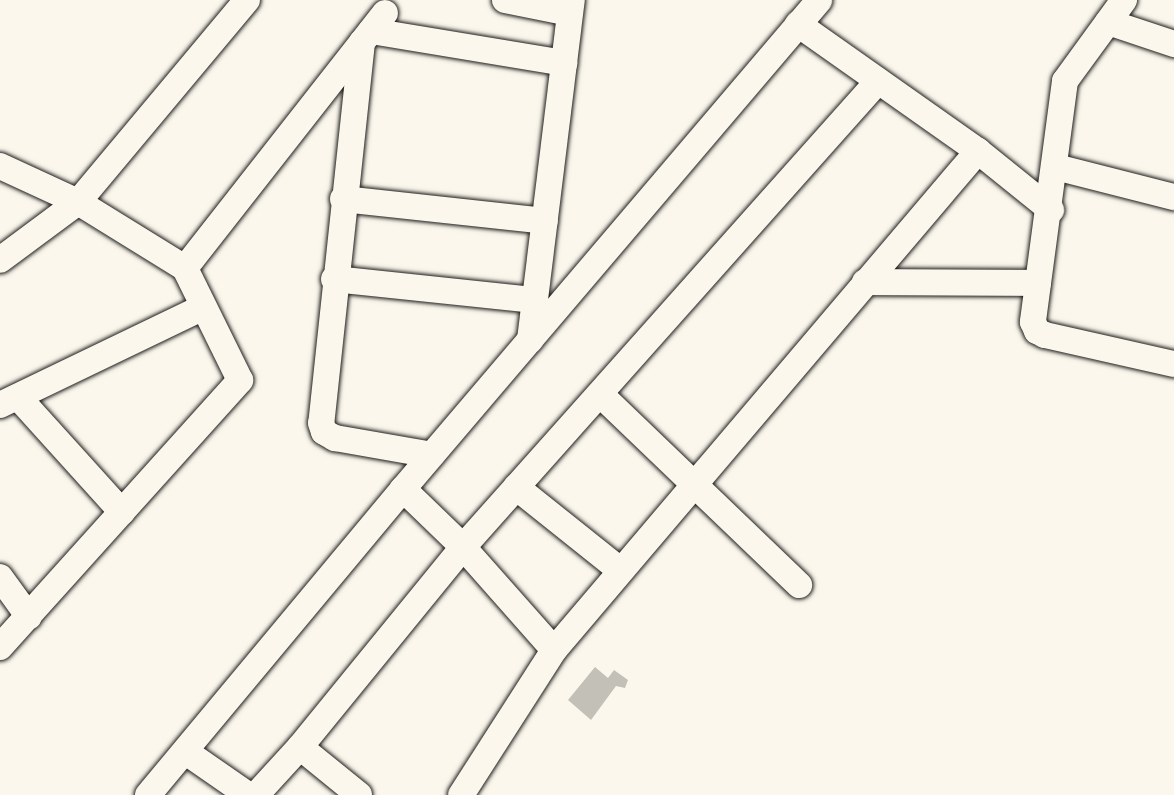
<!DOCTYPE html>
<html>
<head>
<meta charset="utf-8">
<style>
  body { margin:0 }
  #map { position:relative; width:1174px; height:795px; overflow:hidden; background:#fbf7ec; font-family:"Balsamiq Sans",sans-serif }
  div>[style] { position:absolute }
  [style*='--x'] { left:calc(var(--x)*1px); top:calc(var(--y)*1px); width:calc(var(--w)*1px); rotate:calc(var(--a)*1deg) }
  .building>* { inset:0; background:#c3c0b8 }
  .roads { filter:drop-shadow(0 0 2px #1c1c1c) drop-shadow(0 0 2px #1c1c1c) }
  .street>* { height:26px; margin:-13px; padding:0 13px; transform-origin:13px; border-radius:13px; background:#fbf7ec }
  span { translate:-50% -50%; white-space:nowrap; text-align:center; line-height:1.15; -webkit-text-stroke:8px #fbf7ec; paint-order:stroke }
</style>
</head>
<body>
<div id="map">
  <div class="building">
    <i style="clip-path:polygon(595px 667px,608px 678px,614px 670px,628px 680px,625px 688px,616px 686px,591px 720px,568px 700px)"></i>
  </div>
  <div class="roads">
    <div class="street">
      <i style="--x:247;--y:0;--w:263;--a:129.9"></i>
      <i style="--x:78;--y:202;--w:126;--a:31.7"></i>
      <i style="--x:185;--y:268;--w:324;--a:-51.9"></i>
      <i style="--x:505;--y:0;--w:66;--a:11.3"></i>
      <i style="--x:1124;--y:0;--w:100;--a:126.1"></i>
      <i style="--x:1065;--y:81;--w:243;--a:97.6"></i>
      <i style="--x:1033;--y:322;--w:10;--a:66"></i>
      <i style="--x:1037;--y:331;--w:9;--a:27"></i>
      <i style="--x:1045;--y:335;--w:132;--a:12.7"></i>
      <i style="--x:1108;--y:22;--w:70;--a:18.4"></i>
      <i style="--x:798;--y:24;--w:220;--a:35.2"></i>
      <i style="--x:371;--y:31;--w:196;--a:9.4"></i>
      <i style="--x:362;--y:42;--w:383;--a:96.1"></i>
      <i style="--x:321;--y:423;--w:9;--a:72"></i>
      <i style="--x:324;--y:432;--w:13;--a:29"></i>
      <i style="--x:335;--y:438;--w:98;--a:9.9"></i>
      <i style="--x:0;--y:166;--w:86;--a:24.8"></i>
      <i style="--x:78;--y:202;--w:97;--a:143.4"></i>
      <i style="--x:1056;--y:167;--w:122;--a:14.3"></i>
      <i style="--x:343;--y:199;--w:203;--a:6.2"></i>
      <i style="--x:334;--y:279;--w:202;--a:6"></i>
      <i style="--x:865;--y:282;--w:173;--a:0.3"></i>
      <i style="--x:530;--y:340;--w:446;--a:-49.6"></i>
      <i style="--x:600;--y:394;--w:276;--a:43.8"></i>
      <i style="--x:18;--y:397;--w:155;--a:47.9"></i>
      <i style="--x:0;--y:405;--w:226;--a:-25.7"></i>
      <i style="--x:516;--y:487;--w:133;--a:38.6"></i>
      <i style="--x:403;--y:489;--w:196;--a:-49.6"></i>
      <i style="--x:530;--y:340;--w:343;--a:-83"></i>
      <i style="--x:0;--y:577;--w:49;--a:54.1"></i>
      <i style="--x:0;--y:647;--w:359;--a:-48"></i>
      <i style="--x:240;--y:380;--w:125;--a:-116.2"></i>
      <i style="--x:300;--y:747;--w:76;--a:39.1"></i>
      <i style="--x:186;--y:752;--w:75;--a:34.7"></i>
      <i style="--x:148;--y:795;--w:398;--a:-50.2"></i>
      <i style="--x:403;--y:489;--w:83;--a:44"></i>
      <i style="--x:463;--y:547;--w:137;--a:48.5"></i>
      <i style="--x:554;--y:650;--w:655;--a:-49.65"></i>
      <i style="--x:978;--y:151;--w:94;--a:38.9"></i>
      <i style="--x:256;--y:795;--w:65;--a:-47.5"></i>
      <i style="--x:300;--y:747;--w:258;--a:-50.8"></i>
      <i style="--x:463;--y:547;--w:624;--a:-48.31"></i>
      <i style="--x:461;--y:795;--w:172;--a:-57.3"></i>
    </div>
  </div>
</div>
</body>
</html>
